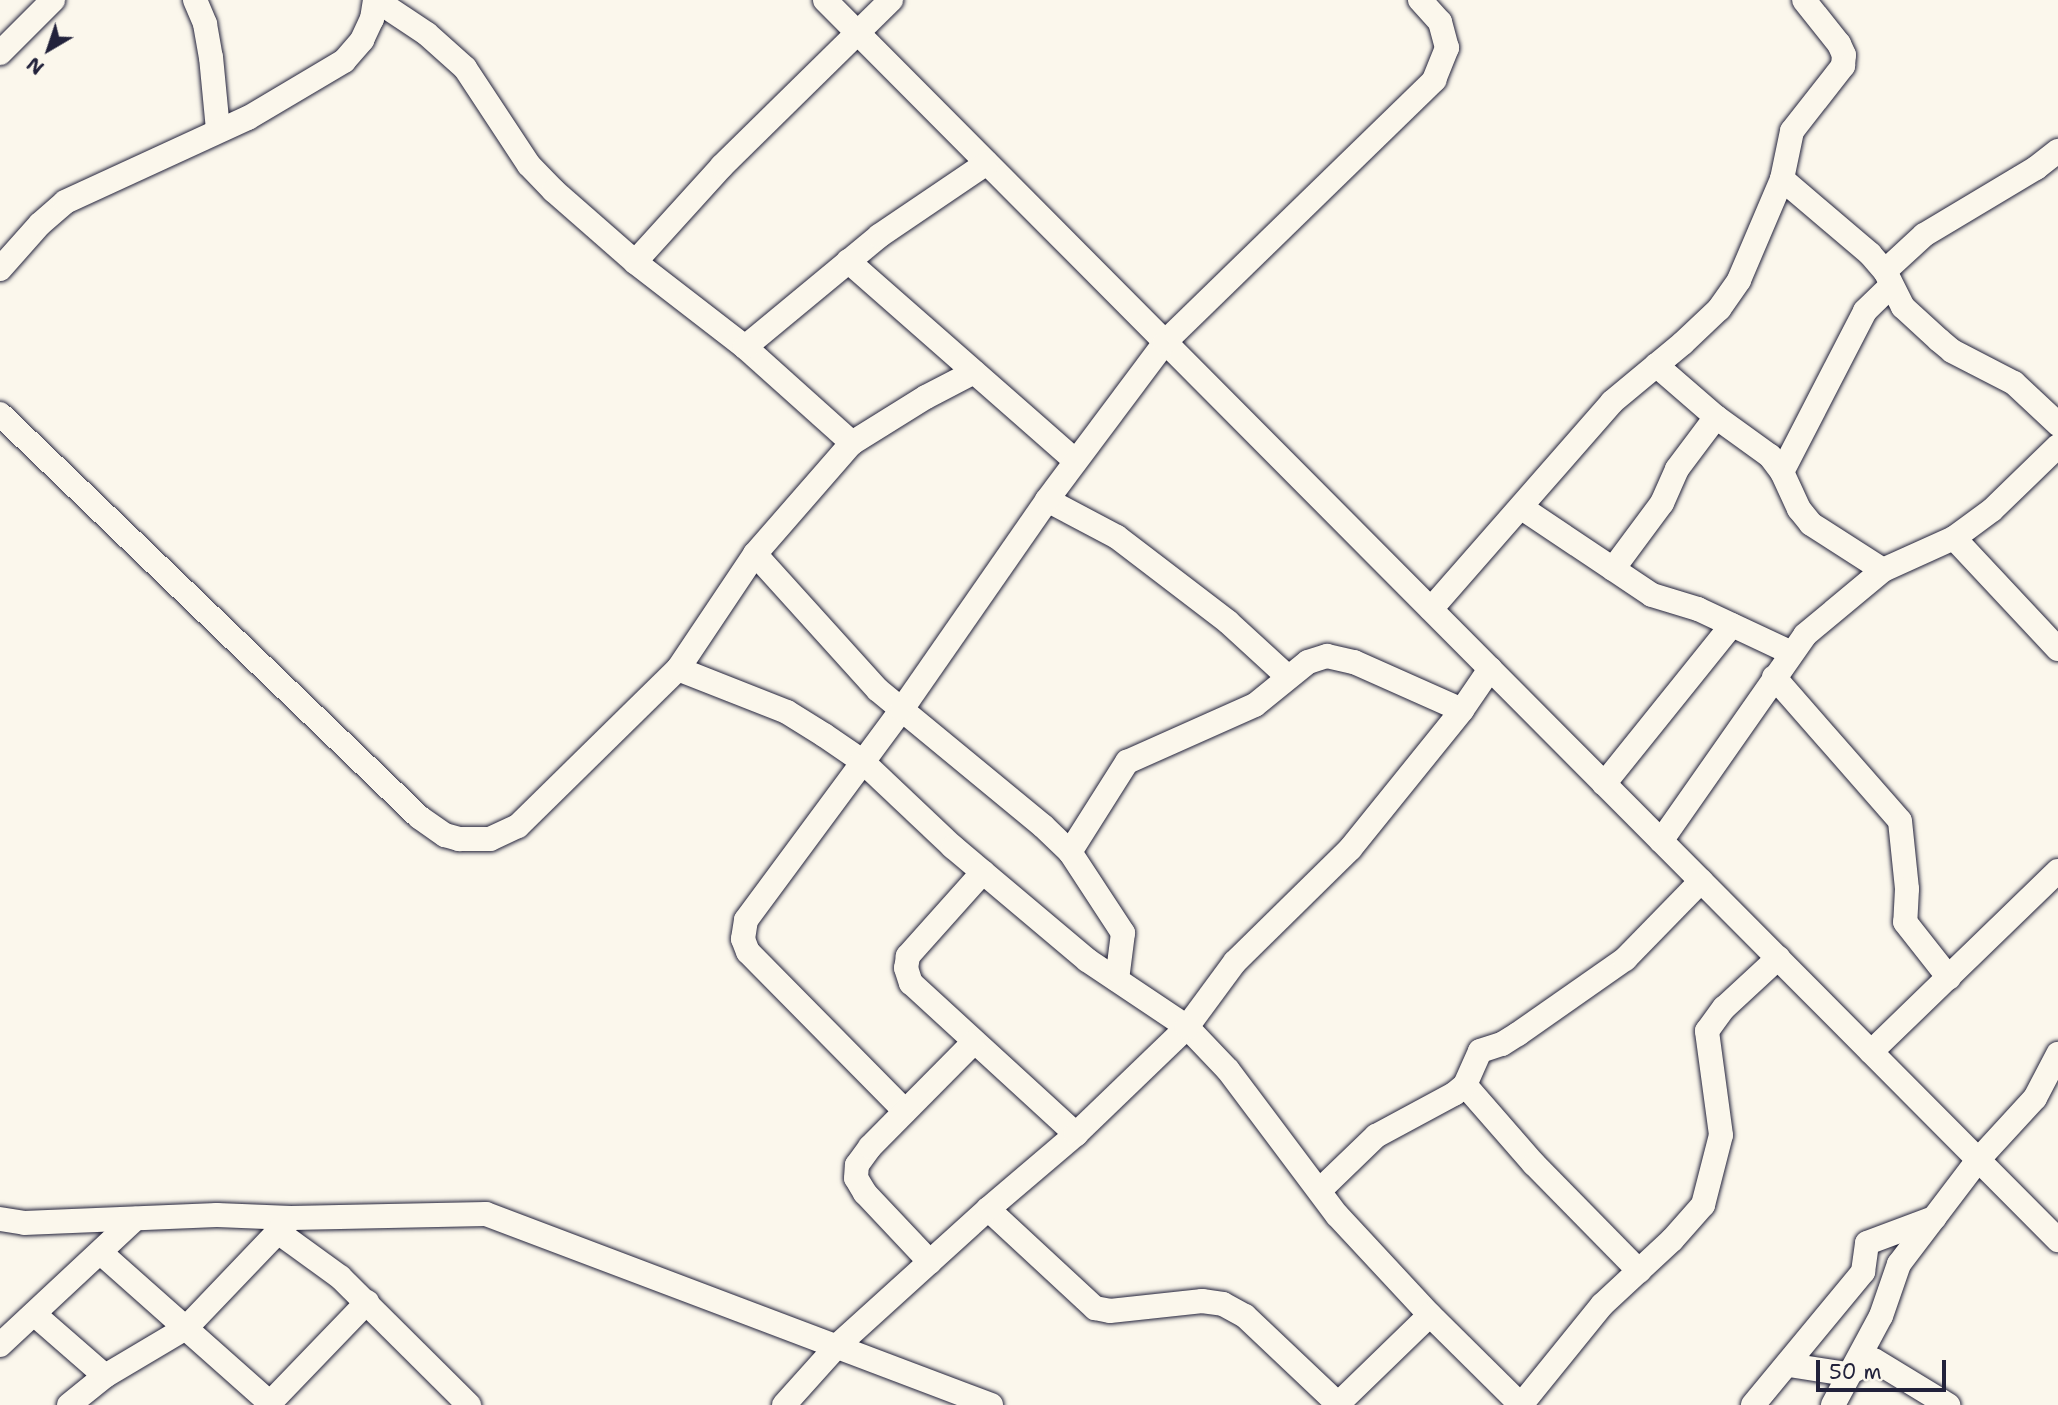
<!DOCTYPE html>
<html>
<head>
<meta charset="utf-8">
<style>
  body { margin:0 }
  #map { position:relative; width:2058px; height:1405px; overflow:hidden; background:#fbf7ec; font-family:"Shantell Sans",sans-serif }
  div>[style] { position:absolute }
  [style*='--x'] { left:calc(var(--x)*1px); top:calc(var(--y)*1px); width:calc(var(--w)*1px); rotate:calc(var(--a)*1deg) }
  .roads { filter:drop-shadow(0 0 2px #22223b) drop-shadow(0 0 2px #22223b) }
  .minor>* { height:24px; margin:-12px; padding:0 12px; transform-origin:12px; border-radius:12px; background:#fbf7ec }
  span { translate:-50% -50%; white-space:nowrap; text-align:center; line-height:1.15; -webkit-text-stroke:6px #fbf7ec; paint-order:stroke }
  .north { position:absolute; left:14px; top:14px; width:70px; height:70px; -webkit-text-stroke:5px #fbf7ec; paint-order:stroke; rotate:219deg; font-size:19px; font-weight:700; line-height:28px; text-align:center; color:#22223b }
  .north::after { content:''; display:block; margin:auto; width:24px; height:32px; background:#22223b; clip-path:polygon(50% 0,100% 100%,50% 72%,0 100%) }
  .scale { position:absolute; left:1816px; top:1360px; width:130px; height:32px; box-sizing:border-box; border:4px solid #22223b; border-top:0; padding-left:9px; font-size:21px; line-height:24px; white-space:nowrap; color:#22223b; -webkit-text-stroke:5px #fbf7ec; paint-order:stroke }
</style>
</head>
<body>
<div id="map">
  <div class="roads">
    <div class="minor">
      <i style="--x:195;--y:0;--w:26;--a:67"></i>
      <i style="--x:205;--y:24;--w:34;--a:80"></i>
      <i style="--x:211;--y:57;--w:73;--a:84.5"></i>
      <i style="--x:376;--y:0;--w:61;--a:33.7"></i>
      <i style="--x:427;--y:34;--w:51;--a:41.8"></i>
      <i style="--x:465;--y:68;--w:116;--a:56.6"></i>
      <i style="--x:529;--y:165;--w:36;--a:46"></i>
      <i style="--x:554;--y:191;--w:108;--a:41.2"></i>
      <i style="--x:635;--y:262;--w:139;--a:37.7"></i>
      <i style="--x:745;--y:347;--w:144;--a:41.9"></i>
      <i style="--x:825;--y:0;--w:1749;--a:45.16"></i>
      <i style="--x:0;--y:53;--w:75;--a:-45"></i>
      <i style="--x:1782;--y:179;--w:116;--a:40.4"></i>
      <i style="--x:1870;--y:254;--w:23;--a:49"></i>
      <i style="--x:1885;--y:271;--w:40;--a:63.4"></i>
      <i style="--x:1903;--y:307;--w:49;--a:42.5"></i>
      <i style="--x:1939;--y:340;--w:17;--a:40"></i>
      <i style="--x:1952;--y:351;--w:70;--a:27.3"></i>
      <i style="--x:2014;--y:383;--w:60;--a:43"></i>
      <i style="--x:848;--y:261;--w:303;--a:41.3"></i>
      <i style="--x:635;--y:262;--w:130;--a:-47.8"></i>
      <i style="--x:722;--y:166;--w:237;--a:-44.5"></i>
      <i style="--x:0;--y:269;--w:60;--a:-48.4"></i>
      <i style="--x:40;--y:224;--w:33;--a:-41"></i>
      <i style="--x:65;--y:202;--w:201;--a:-24.7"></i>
      <i style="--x:248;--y:118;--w:112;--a:-30.7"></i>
      <i style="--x:344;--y:61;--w:28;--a:-49"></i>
      <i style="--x:362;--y:40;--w:23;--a:-65"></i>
      <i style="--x:372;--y:19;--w:19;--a:-81"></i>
      <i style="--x:1885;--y:271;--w:53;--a:-42.7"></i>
      <i style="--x:1924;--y:235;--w:131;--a:-30.9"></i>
      <i style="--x:2036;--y:168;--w:28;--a:-38"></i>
      <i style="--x:745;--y:347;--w:174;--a:-39.6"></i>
      <i style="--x:879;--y:236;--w:130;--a:-34.1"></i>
      <i style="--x:1656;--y:365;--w:79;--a:40.9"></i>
      <i style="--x:1716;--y:417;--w:67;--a:35.8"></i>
      <i style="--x:1770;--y:456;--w:20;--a:53"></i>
      <i style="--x:1782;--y:472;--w:41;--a:65.3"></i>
      <i style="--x:1799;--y:509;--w:19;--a:51"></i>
      <i style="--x:1811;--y:524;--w:85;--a:32.6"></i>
      <i style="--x:0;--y:414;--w:581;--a:43.88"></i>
      <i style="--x:419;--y:817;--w:32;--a:35"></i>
      <i style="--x:445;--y:835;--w:15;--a:16"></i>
      <i style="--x:459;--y:839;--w:31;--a:0"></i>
      <i style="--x:490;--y:839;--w:31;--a:-25"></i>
      <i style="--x:518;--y:826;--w:224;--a:-44.5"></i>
      <i style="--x:678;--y:669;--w:117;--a:21.5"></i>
      <i style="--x:787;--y:712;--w:44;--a:31.9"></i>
      <i style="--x:824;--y:735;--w:46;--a:34.4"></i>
      <i style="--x:862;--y:761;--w:125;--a:43.4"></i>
      <i style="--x:953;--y:847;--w:175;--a:40.1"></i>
      <i style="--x:1087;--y:960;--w:120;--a:33.8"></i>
      <i style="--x:1187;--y:1027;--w:59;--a:46.4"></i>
      <i style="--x:1228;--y:1070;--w:181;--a:53.1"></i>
      <i style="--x:1337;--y:1215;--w:137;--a:47.1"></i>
      <i style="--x:1430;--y:1315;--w:128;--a:44.7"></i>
      <i style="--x:1782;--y:472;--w:181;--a:-62.7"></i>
      <i style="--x:1865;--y:311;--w:36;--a:-44"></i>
      <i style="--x:1047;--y:500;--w:79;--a:27.9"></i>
      <i style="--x:1117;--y:537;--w:140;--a:37.4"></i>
      <i style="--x:1228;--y:622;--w:81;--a:42.5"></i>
      <i style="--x:1522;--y:508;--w:156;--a:33.8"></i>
      <i style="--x:1652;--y:595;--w:48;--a:16.9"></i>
      <i style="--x:1698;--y:609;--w:102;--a:25.1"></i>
      <i style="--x:1954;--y:538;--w:152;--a:46.9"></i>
      <i style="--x:755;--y:554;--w:183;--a:47.9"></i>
      <i style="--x:878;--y:690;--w:214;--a:39.5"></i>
      <i style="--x:1043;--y:826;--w:37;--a:44"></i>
      <i style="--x:1070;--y:852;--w:97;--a:56.8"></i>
      <i style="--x:1123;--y:933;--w:47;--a:97.3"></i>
      <i style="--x:1613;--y:569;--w:82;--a:-53.4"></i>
      <i style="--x:1662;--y:503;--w:37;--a:-66"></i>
      <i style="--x:1677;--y:469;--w:65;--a:-53.1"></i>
      <i style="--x:1431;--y:609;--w:275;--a:-48.8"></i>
      <i style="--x:1612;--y:402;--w:92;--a:-39.7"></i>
      <i style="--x:1683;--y:343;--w:50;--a:-43.4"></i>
      <i style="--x:1719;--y:309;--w:35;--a:-55"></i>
      <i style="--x:1739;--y:280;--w:110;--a:-66.9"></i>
      <i style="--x:1782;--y:179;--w:49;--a:-78.2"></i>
      <i style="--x:1792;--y:131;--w:83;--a:-51.9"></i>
      <i style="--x:1843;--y:66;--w:11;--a:-85"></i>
      <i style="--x:1844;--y:55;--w:12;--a:-114"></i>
      <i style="--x:1839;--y:44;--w:56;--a:-128.5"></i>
      <i style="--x:678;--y:669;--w:138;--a:-56.2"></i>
      <i style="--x:755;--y:554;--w:147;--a:-48.9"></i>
      <i style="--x:852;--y:443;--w:87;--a:-31.9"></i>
      <i style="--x:926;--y:397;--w:54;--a:-27.5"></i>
      <i style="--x:1774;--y:677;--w:191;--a:48.8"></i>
      <i style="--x:1900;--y:821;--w:68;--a:84.1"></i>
      <i style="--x:1907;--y:889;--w:33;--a:93"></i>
      <i style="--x:1905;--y:922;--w:71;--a:51.8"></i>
      <i style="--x:1604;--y:784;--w:204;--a:-51.2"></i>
      <i style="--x:1661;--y:841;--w:251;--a:-55"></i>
      <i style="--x:1805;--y:635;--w:102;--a:-39.8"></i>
      <i style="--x:1883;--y:570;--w:78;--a:-24.3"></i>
      <i style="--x:1954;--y:538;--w:47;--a:-36.4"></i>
      <i style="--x:1992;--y:510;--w:92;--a:-44.1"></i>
      <i style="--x:1070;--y:852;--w:107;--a:-57.7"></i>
      <i style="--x:1127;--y:762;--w:140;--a:-24"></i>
      <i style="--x:1255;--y:705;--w:68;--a:-39.1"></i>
      <i style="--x:1308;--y:662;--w:20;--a:-18"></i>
      <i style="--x:1327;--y:656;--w:28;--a:13"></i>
      <i style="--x:1354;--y:662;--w:118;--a:24"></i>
      <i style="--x:983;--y:872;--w:113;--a:131.8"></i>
      <i style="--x:908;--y:956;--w:12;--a:99"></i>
      <i style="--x:906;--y:968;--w:16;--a:72"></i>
      <i style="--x:911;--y:983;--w:224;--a:42.5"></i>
      <i style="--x:1871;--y:1052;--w:260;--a:-44.1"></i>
      <i style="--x:1465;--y:1085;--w:105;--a:48.9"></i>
      <i style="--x:1534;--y:1164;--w:150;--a:45.5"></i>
      <i style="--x:905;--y:1111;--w:223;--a:-134.6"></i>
      <i style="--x:748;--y:952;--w:14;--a:-111"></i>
      <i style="--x:743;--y:939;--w:19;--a:-81"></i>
      <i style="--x:746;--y:920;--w:262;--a:-53.5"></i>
      <i style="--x:902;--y:709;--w:254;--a:-55.2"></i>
      <i style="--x:1047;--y:500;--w:197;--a:-53.2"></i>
      <i style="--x:1165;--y:342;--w:376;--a:-44.2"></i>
      <i style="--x:1434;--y:80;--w:35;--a:-68"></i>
      <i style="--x:1447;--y:48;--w:27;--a:-105"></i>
      <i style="--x:1440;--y:22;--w:30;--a:-132"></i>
      <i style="--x:1320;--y:1190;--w:78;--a:-44"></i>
      <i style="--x:1376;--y:1136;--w:89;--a:-28.3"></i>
      <i style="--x:1454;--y:1094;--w:14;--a:-39"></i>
      <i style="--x:1465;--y:1085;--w:37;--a:-66"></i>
      <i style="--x:1480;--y:1051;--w:23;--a:-18"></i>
      <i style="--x:1502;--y:1044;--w:19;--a:-32"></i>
      <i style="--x:1518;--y:1034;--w:131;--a:-35"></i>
      <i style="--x:1625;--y:959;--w:109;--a:-45.7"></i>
      <i style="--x:988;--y:1209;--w:146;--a:42.8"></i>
      <i style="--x:1095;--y:1308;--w:15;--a:11"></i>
      <i style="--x:1110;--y:1311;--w:93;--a:-6.2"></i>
      <i style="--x:1202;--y:1301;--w:21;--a:8"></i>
      <i style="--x:1223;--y:1304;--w:25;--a:29"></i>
      <i style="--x:1245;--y:1316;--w:128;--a:43.4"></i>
      <i style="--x:0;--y:1219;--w:24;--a:9"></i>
      <i style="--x:24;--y:1223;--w:193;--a:-2.4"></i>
      <i style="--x:217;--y:1215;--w:74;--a:2.3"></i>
      <i style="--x:291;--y:1218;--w:195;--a:-1.2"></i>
      <i style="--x:486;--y:1214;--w:540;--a:20.72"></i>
      <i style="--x:278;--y:1232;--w:77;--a:36"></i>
      <i style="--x:340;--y:1277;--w:182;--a:44.8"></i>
      <i style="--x:101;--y:1253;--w:226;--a:41.6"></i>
      <i style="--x:930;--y:1262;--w:95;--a:-133.3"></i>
      <i style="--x:865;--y:1193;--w:17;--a:-121"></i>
      <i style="--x:856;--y:1178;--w:13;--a:-86"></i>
      <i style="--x:857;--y:1165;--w:22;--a:-54"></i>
      <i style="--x:870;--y:1147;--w:146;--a:-45.3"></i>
      <i style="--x:34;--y:1314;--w:94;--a:41.1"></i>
      <i style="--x:0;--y:1345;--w:185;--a:-43"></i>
      <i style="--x:1789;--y:1365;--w:59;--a:8.8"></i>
      <i style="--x:1847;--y:1374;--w:30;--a:-27"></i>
      <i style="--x:1874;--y:1360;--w:87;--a:31.3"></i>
      <i style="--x:69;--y:1405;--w:46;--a:-38.9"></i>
      <i style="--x:105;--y:1376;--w:94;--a:-30.7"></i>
      <i style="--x:186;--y:1328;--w:152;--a:-46.3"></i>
      <i style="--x:268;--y:1405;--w:143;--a:-46.1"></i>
      <i style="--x:784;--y:1405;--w:79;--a:-48.1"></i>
      <i style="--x:837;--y:1346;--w:204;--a:-42.2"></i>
      <i style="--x:988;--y:1209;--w:116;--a:-40.4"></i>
      <i style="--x:1076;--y:1134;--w:154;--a:-43.9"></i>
      <i style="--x:1187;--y:1027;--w:81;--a:-53.6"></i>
      <i style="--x:1235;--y:962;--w:161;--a:-44.5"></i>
      <i style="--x:1350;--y:849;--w:179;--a:-51.1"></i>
      <i style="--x:1462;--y:710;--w:50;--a:-55.7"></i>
      <i style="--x:1337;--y:1405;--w:129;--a:-44.1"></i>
      <i style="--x:1521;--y:1405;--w:129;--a:-51"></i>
      <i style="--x:1602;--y:1305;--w:96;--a:-42.9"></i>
      <i style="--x:1672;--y:1240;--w:47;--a:-48.5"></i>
      <i style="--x:1703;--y:1205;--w:72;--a:-75.6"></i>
      <i style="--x:1721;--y:1135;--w:105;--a:-97.7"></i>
      <i style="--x:1707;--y:1031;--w:29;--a:-54"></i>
      <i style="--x:1724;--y:1008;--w:74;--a:-42.8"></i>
      <i style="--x:1753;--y:1405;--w:173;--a:-50.4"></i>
      <i style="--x:1863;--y:1272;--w:29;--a:-82"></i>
      <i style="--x:1867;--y:1243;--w:72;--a:-20.5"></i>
      <i style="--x:1833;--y:1405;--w:101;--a:-61.7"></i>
      <i style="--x:1881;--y:1316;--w:55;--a:-70.9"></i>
      <i style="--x:1899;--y:1264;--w:131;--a:-52.8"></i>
      <i style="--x:1978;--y:1160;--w:84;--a:-47.4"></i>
      <i style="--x:2035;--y:1098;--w:50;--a:-62.4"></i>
    </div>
  </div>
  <div class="north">N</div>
  <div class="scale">50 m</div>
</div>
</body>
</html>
